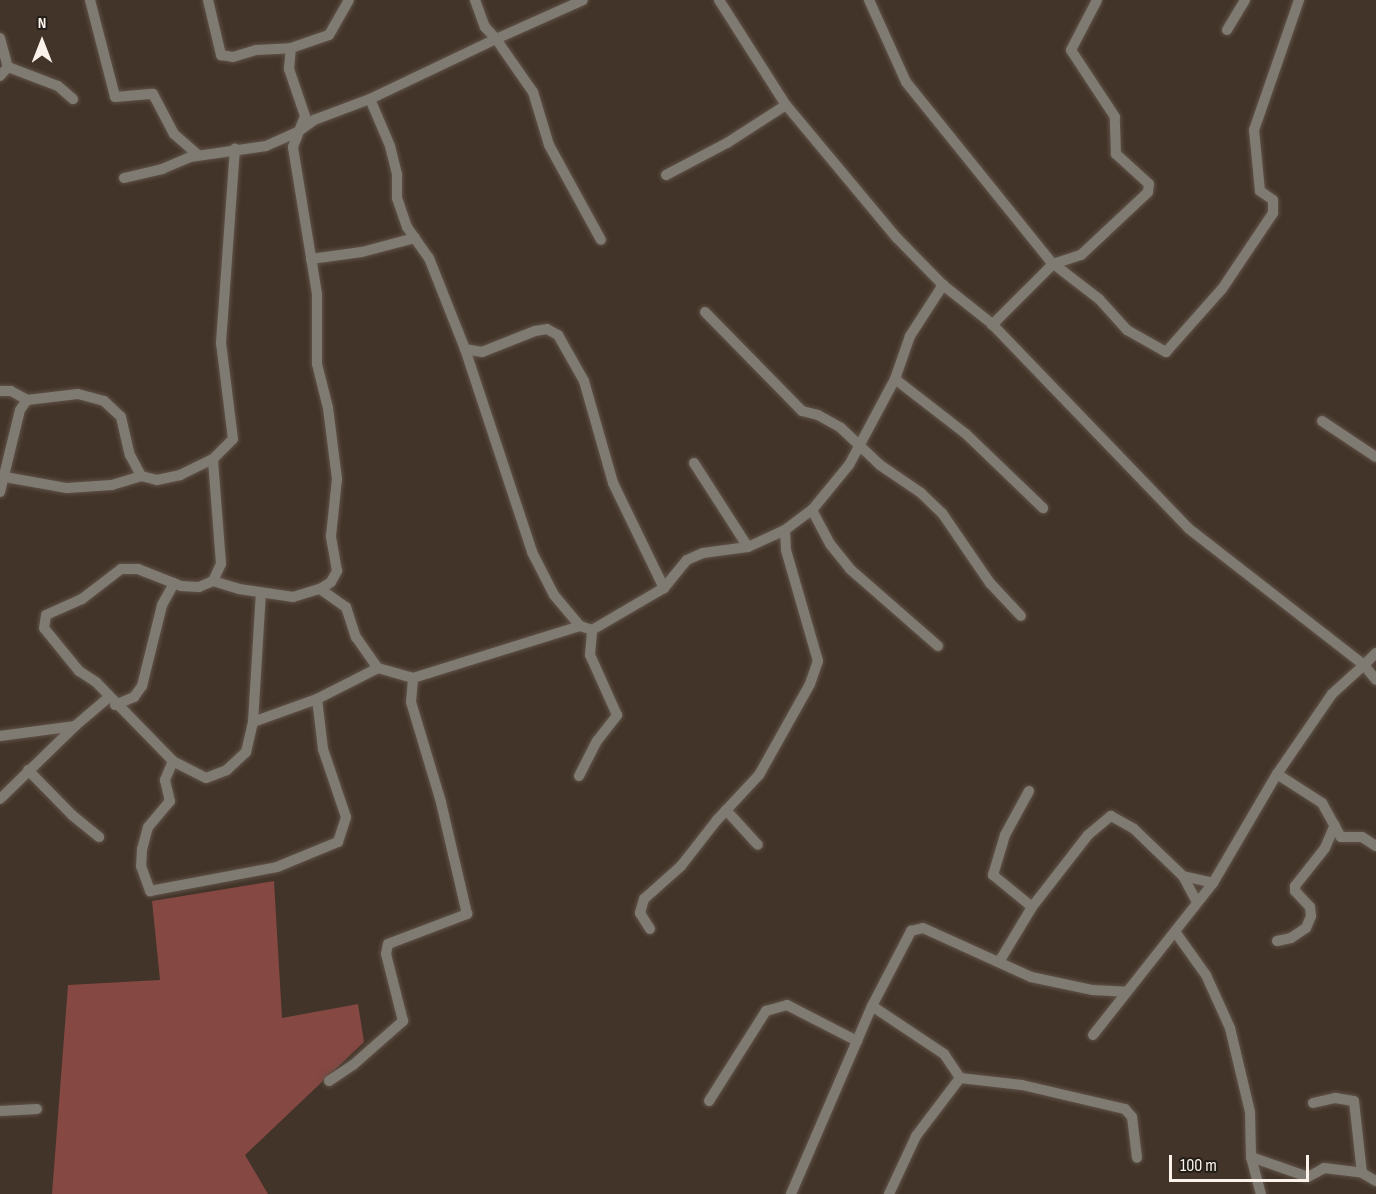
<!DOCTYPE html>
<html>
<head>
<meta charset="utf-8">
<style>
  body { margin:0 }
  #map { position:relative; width:1376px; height:1194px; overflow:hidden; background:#423428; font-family:"Sofia Sans Condensed",sans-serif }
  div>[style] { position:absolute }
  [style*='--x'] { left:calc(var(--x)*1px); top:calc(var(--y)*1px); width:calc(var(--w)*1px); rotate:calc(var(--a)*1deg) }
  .green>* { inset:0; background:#854843 }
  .roads { filter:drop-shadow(0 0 2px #605247) drop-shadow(0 0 2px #605247) }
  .street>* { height:10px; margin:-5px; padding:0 5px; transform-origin:5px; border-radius:5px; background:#7f7b73 }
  span { translate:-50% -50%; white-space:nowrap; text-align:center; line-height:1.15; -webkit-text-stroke:4.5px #231d18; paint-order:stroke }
  .north { position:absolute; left:12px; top:12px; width:60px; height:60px; -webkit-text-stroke:4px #231d18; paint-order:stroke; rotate:0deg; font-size:16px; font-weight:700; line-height:24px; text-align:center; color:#fbf2eb }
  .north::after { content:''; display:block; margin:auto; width:21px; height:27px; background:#fbf2eb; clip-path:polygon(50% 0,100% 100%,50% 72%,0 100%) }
  .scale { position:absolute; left:1169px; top:1155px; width:140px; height:27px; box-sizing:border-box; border:3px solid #fbf2eb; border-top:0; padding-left:8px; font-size:18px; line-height:21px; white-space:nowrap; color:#fbf2eb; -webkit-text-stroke:4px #231d18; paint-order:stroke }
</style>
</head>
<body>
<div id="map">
  <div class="green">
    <i style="clip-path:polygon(274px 881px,282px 1018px,358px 1004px,364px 1042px,245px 1155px,268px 1194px,52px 1194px,68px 985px,160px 980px,152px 901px)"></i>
  </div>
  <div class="roads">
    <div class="street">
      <i style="--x:90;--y:0;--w:100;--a:75.5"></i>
      <i style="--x:115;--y:97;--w:38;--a:-5"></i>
      <i style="--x:153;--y:94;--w:45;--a:62.3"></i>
      <i style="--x:174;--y:134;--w:32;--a:41"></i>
      <i style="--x:208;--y:0;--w:57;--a:76.7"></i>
      <i style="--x:221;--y:55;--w:12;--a:9"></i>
      <i style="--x:233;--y:57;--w:24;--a:-17"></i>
      <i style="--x:256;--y:50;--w:35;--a:-3"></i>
      <i style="--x:291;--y:48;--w:40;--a:-18.9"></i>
      <i style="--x:329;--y:35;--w:40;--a:-60.3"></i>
      <i style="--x:475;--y:0;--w:29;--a:70"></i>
      <i style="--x:485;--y:27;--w:16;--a:47"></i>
      <i style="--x:496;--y:39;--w:95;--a:-24.1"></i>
      <i style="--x:719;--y:0;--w:125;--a:57.5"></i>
      <i style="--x:786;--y:105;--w:173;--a:50.2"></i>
      <i style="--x:897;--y:238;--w:66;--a:45.6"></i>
      <i style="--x:943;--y:285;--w:61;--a:38.4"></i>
      <i style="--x:991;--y:323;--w:284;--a:46.1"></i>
      <i style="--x:1188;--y:528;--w:223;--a:37.9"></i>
      <i style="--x:1364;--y:665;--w:17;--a:-45"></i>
      <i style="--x:869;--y:0;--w:90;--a:65.7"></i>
      <i style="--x:906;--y:82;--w:231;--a:51.1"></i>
      <i style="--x:1051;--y:262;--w:61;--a:37.6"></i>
      <i style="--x:1099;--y:299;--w:42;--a:47.9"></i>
      <i style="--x:1127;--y:330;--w:45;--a:29.4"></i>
      <i style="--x:1166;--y:352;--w:84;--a:-48.4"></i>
      <i style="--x:1222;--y:289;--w:92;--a:-56.1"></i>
      <i style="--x:1273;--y:213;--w:13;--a:-90"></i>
      <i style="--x:1273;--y:200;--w:16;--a:-145"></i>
      <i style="--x:1260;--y:191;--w:61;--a:-95.6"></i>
      <i style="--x:1254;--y:130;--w:138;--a:-70.9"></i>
      <i style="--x:1227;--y:30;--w:35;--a:-59"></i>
      <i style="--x:0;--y:38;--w:30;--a:75"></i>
      <i style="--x:8;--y:67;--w:12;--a:132"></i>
      <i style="--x:8;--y:67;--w:53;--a:20.8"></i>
      <i style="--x:58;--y:86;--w:20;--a:41"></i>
      <i style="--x:370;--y:99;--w:51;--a:66.9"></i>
      <i style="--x:390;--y:146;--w:30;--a:76"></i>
      <i style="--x:397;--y:175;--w:23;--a:90"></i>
      <i style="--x:397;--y:198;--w:31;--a:71"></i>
      <i style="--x:407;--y:227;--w:38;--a:55"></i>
      <i style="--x:429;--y:258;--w:98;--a:68.4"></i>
      <i style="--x:465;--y:349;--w:214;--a:71.7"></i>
      <i style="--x:532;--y:552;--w:48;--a:62.9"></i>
      <i style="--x:554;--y:595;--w:40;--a:50"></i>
      <i style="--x:666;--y:175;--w:69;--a:-27.7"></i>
      <i style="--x:727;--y:143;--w:70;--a:-32.8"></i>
      <i style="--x:124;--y:178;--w:39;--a:-13"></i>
      <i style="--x:162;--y:169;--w:30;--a:-23"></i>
      <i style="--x:190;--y:157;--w:77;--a:-8.2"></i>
      <i style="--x:266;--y:146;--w:36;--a:-24"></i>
      <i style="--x:299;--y:131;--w:16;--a:-68"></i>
      <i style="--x:305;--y:116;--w:50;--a:-108.8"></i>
      <i style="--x:289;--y:69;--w:21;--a:-85"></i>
      <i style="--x:311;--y:259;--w:51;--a:-7.8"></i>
      <i style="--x:362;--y:252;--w:55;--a:-14.8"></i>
      <i style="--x:705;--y:312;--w:139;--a:45.6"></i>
      <i style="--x:802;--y:411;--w:16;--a:14"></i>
      <i style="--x:818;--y:415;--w:26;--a:29"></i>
      <i style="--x:841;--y:428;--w:54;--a:43.5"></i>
      <i style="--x:880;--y:465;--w:50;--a:34.3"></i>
      <i style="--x:921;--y:493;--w:29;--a:44"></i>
      <i style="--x:942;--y:513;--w:85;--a:55.6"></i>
      <i style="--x:990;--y:583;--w:45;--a:46.8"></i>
      <i style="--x:992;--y:325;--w:86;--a:-45"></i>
      <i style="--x:1053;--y:264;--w:29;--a:-18"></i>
      <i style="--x:1081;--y:255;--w:92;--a:-43.2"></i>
      <i style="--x:1148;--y:192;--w:8;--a:-83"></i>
      <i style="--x:1149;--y:184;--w:45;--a:-137.7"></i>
      <i style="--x:1116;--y:154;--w:37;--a:-92"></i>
      <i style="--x:1115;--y:117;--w:80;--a:-123.3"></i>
      <i style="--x:1071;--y:50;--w:56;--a:-62.5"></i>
      <i style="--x:465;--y:349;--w:17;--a:10"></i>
      <i style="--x:482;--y:352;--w:57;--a:-21.6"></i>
      <i style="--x:535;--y:331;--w:12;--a:-9"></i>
      <i style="--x:547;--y:329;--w:13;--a:29"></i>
      <i style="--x:558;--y:335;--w:53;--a:60.5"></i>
      <i style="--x:584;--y:381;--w:106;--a:74.1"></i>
      <i style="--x:613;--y:483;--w:117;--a:64.1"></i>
      <i style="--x:895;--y:379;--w:90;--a:37.8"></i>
      <i style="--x:966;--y:434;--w:107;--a:43.9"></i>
      <i style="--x:0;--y:391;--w:11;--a:0"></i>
      <i style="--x:11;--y:391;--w:18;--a:29"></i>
      <i style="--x:1322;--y:421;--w:65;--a:33.7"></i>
      <i style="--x:694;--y:463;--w:100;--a:57.3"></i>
      <i style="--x:5;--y:477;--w:63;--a:10.1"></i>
      <i style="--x:67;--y:488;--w:45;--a:-3.8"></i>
      <i style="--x:112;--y:485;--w:30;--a:-17"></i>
      <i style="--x:0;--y:492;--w:84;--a:-76.3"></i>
      <i style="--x:20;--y:410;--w:12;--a:-55"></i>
      <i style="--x:27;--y:400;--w:51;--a:-6.7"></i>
      <i style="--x:78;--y:394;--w:27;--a:15"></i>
      <i style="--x:104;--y:401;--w:23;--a:43"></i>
      <i style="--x:121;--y:417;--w:39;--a:77"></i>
      <i style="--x:130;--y:455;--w:24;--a:62"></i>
      <i style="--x:141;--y:476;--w:16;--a:14"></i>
      <i style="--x:157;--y:480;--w:24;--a:-12"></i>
      <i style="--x:180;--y:475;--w:37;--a:-26"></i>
      <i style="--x:812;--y:510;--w:38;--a:62"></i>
      <i style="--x:830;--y:544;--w:32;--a:51"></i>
      <i style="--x:850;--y:569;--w:117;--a:41.2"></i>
      <i style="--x:213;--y:581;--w:27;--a:17"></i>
      <i style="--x:239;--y:589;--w:55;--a:8.4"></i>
      <i style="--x:293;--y:597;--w:28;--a:-17"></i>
      <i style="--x:320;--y:589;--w:13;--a:-32"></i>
      <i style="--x:331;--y:582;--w:13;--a:-61"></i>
      <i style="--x:337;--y:571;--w:36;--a:-100"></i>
      <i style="--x:331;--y:536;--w:57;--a:-84"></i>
      <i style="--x:337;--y:479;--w:72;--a:-97.2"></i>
      <i style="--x:328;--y:408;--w:45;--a:-104"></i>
      <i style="--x:317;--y:364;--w:70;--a:-90"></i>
      <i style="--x:317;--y:294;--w:149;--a:-99.3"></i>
      <i style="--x:293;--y:147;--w:17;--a:-69"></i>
      <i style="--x:299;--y:131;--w:19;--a:-36"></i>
      <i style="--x:314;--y:120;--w:60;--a:-20.6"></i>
      <i style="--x:370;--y:99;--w:140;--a:-25.5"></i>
      <i style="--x:496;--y:39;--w:65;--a:55.1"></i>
      <i style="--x:533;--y:92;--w:55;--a:73.2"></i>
      <i style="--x:549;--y:145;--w:108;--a:61.3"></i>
      <i style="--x:320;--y:589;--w:32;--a:35"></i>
      <i style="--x:346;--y:607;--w:32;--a:72"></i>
      <i style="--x:356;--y:637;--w:38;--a:55"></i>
      <i style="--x:317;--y:699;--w:68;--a:160.2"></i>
      <i style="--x:253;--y:722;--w:31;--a:103"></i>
      <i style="--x:246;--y:752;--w:26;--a:137"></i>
      <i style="--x:227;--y:770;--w:22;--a:159"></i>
      <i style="--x:206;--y:778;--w:37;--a:-153"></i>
      <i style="--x:173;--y:761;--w:21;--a:113"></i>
      <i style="--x:165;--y:780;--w:22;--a:77"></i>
      <i style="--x:170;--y:801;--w:34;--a:130"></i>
      <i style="--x:148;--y:827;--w:23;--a:105"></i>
      <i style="--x:142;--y:849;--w:17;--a:93"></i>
      <i style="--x:141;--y:866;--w:27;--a:70"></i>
      <i style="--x:150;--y:891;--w:129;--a:-10.7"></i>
      <i style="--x:277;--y:867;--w:66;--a:-22.3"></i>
      <i style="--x:338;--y:842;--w:26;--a:-72"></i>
      <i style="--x:346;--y:817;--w:72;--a:-108.7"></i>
      <i style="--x:323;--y:749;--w:50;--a:-96.8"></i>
      <i style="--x:317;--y:699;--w:68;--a:-26.9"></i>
      <i style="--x:378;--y:668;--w:36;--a:16"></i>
      <i style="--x:413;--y:678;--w:175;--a:-17.3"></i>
      <i style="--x:580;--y:626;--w:13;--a:18"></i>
      <i style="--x:592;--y:630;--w:83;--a:-30.3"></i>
      <i style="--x:664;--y:588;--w:36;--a:-51"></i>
      <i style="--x:687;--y:560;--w:17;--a:-24"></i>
      <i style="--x:703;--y:553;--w:45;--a:-7.6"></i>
      <i style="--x:748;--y:547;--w:41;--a:-24.7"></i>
      <i style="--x:785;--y:530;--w:34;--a:-37"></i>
      <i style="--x:812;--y:510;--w:58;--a:-50.6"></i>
      <i style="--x:849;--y:465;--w:98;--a:-61.9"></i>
      <i style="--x:895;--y:379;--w:46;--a:-70.8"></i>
      <i style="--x:910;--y:336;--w:61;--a:-57.1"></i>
      <i style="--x:115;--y:705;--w:21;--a:-23"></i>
      <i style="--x:134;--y:697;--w:14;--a:-54"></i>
      <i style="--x:142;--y:686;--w:83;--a:-76.1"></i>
      <i style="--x:162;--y:605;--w:25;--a:-61"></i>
      <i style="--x:253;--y:722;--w:129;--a:-86.5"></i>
      <i style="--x:0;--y:736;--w:76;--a:-7.6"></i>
      <i style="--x:75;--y:726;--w:43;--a:-40.3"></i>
      <i style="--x:173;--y:761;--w:110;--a:-134.3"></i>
      <i style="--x:96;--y:682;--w:20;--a:-147"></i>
      <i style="--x:79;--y:671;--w:55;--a:-129.1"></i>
      <i style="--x:44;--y:628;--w:13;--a:-81"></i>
      <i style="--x:46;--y:615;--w:39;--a:-24"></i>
      <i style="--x:82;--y:599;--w:49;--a:-37.6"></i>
      <i style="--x:121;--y:569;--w:17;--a:0"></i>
      <i style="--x:138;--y:569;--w:46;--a:21.6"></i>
      <i style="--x:181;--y:586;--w:18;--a:3"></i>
      <i style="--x:199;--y:587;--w:15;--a:-23"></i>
      <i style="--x:213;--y:581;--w:19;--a:-65"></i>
      <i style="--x:221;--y:564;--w:105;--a:-94.4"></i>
      <i style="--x:213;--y:459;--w:28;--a:-45"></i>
      <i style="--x:233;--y:439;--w:97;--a:-97.1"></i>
      <i style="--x:221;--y:343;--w:195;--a:-85.9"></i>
      <i style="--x:28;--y:770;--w:63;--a:45.6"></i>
      <i style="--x:72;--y:815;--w:35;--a:39"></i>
      <i style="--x:1277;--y:774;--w:54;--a:32.8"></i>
      <i style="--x:1322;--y:803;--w:39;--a:61"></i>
      <i style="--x:1341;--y:837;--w:21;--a:0"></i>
      <i style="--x:1362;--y:837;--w:17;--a:33"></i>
      <i style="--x:579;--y:776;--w:39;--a:-63"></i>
      <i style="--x:597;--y:741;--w:33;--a:-52"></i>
      <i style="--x:617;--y:715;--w:66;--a:-114.2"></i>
      <i style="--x:590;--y:655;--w:25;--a:-85"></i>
      <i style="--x:1029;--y:791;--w:50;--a:118.6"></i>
      <i style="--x:1005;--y:835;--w:42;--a:106.7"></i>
      <i style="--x:993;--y:875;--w:50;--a:39.4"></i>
      <i style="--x:1032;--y:907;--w:91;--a:-52.1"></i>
      <i style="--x:1088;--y:835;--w:30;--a:-40"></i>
      <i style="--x:1111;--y:816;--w:26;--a:29"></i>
      <i style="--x:1134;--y:829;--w:68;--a:43.8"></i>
      <i style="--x:1183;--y:876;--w:30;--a:62"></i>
      <i style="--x:0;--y:799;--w:105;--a:-44.2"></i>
      <i style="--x:726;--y:810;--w:47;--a:47.6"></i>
      <i style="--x:1183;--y:876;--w:31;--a:13"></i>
      <i style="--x:650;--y:929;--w:19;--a:-122"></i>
      <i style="--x:640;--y:913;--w:15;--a:-74"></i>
      <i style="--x:644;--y:899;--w:50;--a:-41.7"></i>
      <i style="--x:681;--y:866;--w:58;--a:-52"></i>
      <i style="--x:717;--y:820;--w:62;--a:-47"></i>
      <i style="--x:759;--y:775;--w:104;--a:-60.7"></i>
      <i style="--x:810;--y:684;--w:24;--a:-71"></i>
      <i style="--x:818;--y:661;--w:116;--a:-106.1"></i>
      <i style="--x:786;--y:550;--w:20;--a:-93"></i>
      <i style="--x:1176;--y:933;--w:52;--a:54.5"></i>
      <i style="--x:1206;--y:975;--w:58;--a:65.6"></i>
      <i style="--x:1230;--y:1028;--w:86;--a:76.6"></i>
      <i style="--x:1250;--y:1112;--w:45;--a:88.7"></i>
      <i style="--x:1251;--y:1157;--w:38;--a:75"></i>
      <i style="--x:1277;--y:941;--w:14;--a:-12"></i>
      <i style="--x:1291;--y:938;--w:18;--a:-34"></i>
      <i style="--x:1306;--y:928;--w:13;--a:-67"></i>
      <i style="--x:1311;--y:916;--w:9;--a:-96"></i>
      <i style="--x:1310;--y:907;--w:22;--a:-133"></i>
      <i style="--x:1295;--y:891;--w:5;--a:-90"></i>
      <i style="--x:1295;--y:886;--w:48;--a:-51.7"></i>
      <i style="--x:1325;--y:848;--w:25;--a:-67"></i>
      <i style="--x:999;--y:962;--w:64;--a:-59"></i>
      <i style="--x:872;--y:1006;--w:87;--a:33.7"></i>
      <i style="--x:944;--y:1054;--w:29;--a:56"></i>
      <i style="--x:1093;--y:1035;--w:194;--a:-51.7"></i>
      <i style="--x:1213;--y:883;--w:126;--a:-59.6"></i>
      <i style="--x:1277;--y:774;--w:97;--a:-55.5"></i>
      <i style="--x:1332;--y:694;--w:43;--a:-42.2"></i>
      <i style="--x:1364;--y:665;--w:19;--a:51"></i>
      <i style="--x:329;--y:1081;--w:29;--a:-34"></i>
      <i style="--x:353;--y:1065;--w:67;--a:-41.3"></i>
      <i style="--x:403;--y:1021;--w:69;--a:-104.2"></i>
      <i style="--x:386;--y:954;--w:10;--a:-79"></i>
      <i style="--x:388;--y:944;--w:85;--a:-20.8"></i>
      <i style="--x:467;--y:914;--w:115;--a:-103.1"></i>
      <i style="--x:441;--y:802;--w:104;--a:-106.7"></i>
      <i style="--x:411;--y:702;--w:24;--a:-85"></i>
      <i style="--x:709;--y:1101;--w:107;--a:-57.7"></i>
      <i style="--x:766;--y:1011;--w:22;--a:-16"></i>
      <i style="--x:787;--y:1005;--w:79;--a:27.2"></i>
      <i style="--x:1313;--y:1103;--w:23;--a:-13"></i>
      <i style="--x:1335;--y:1098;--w:19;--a:9"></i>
      <i style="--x:1354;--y:1101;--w:72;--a:83.7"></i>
      <i style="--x:1362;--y:1173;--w:16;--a:30"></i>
      <i style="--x:0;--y:1111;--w:37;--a:-3"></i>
      <i style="--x:1251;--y:1157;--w:60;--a:19.3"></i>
      <i style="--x:1308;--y:1177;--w:18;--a:-29"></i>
      <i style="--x:1324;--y:1168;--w:38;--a:7"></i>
      <i style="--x:791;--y:1194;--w:205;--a:-66.7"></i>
      <i style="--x:872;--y:1006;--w:85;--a:-62.5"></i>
      <i style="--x:911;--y:931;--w:12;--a:-14"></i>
      <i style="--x:923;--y:928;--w:119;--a:24.4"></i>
      <i style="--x:1031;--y:977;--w:62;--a:12"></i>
      <i style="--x:1092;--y:990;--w:35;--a:3"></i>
      <i style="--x:889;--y:1194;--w:64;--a:-65"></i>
      <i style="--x:916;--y:1136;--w:73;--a:-52.8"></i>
      <i style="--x:960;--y:1078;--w:62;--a:6.4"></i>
      <i style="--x:1022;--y:1085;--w:106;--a:13.1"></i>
      <i style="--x:1125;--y:1109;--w:11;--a:49"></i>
      <i style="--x:1132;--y:1117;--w:41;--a:83"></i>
    </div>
  </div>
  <div class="north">N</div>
  <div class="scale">100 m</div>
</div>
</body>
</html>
